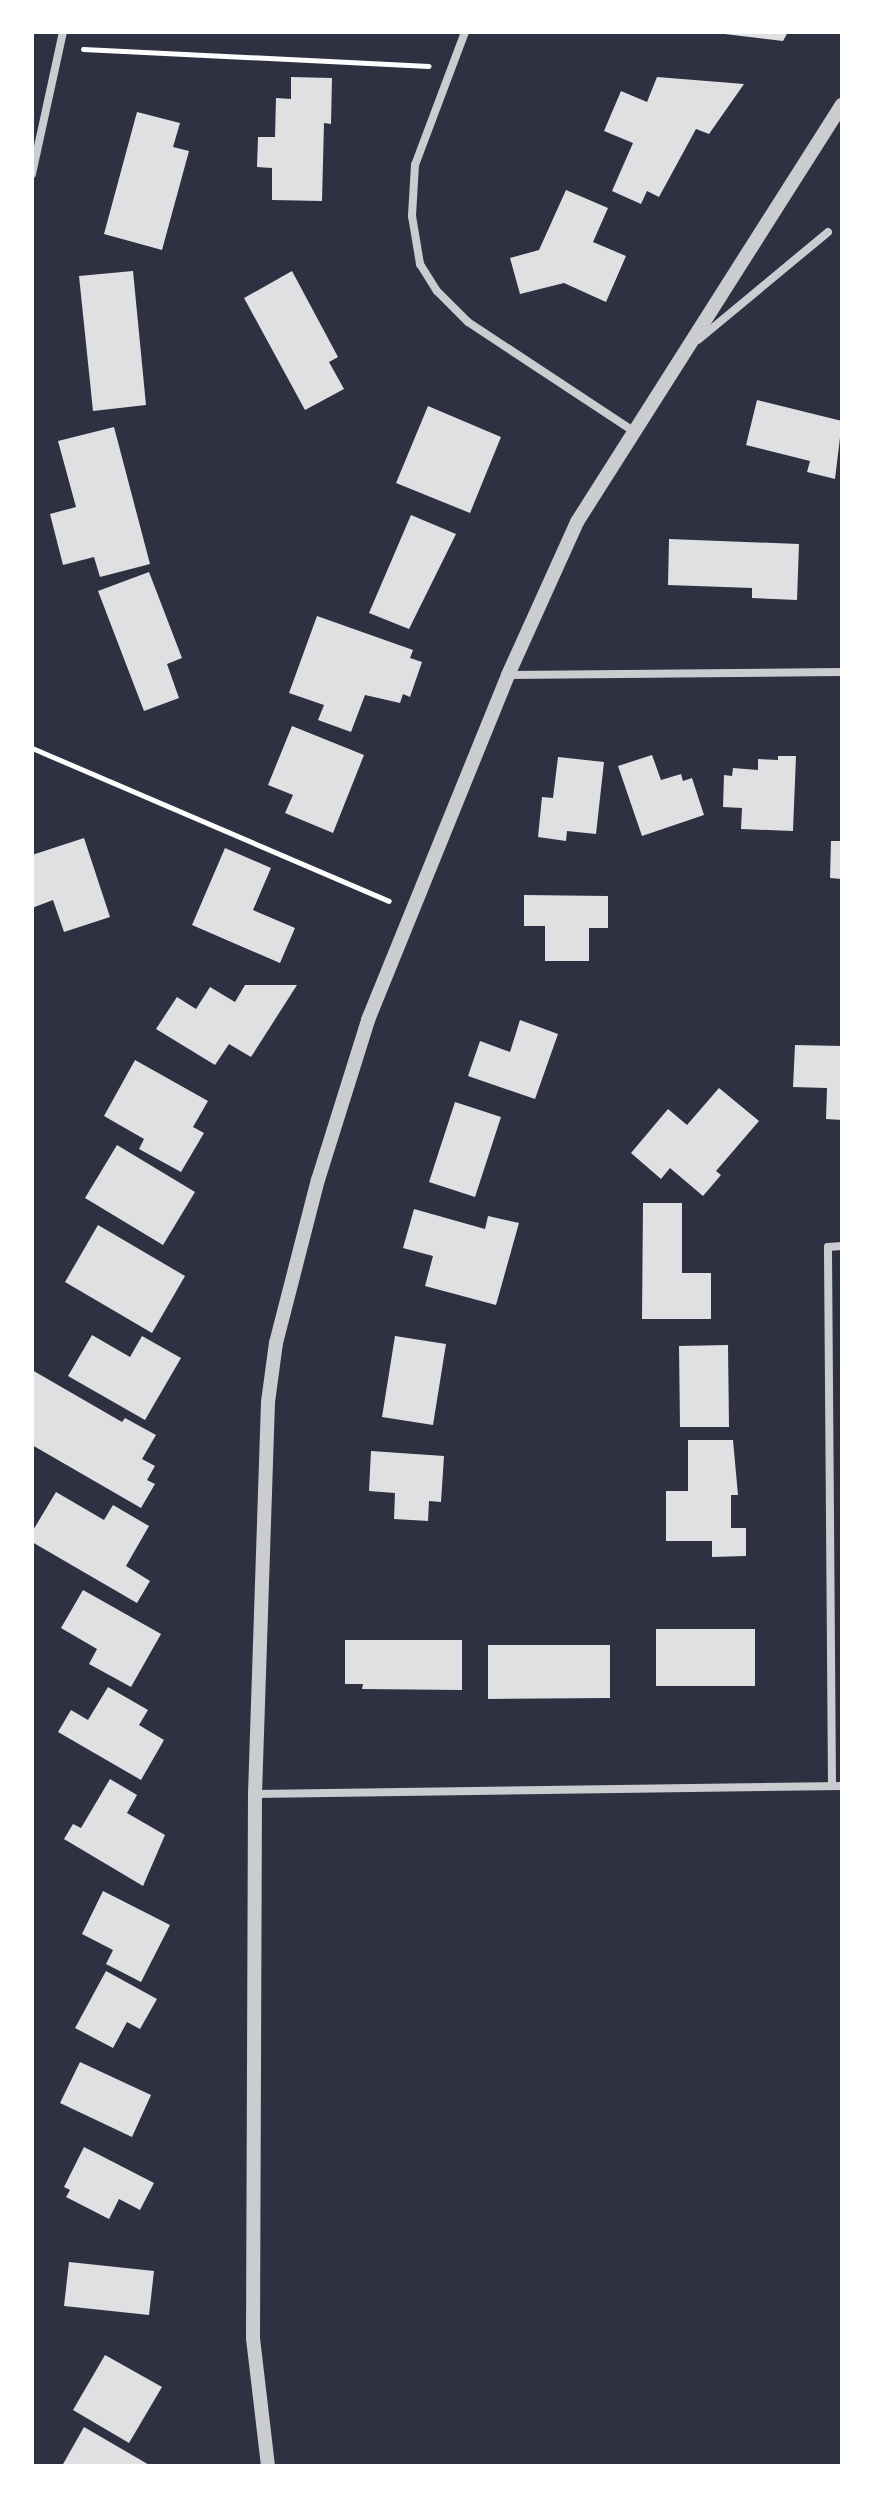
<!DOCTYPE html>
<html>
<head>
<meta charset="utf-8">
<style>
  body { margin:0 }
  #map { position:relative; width:874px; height:2498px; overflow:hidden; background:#2d3142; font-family:"Golos Text",sans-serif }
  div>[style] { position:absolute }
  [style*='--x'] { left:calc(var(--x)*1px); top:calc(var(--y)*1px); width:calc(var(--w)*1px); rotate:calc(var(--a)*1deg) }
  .building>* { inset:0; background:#e0e0e3 }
  .path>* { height:5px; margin:-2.5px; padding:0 2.5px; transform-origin:2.5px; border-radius:2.5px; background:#fff }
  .minor>* { height:8px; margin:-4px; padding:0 4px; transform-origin:4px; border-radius:4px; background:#caccd0 }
  .tertiary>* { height:14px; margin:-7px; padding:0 7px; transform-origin:7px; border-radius:7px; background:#caccd0 }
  span { translate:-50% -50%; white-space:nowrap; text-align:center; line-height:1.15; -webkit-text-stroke:6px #fff; paint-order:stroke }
  .frame { position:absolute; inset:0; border:34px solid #fff; pointer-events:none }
</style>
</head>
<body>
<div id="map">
  <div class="building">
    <i style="clip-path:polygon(708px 32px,788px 32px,783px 41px)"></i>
    <i style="clip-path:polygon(291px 77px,332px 78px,331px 124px,324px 123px,322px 201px,272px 200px,272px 168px,257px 167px,258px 137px,275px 137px,276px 98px,291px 99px)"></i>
    <i style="clip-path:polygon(657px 77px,744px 84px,709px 134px,696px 129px,659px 197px,647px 191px,641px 204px,612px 191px,633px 143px,604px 131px,621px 91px,647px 102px)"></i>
    <i style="clip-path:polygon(137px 112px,180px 123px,173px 147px,189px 151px,162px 250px,104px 234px)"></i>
    <i style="clip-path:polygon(566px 190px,608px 208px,593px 242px,626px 256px,606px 302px,564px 283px,520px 294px,510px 258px,539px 250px)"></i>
    <i style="clip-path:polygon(133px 271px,146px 405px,93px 411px,79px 276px)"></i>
    <i style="clip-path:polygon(292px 271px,338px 357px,329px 362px,344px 389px,305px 410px,244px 298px)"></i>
    <i style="clip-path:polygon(757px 400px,842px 421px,835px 479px,807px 472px,810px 461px,746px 445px)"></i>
    <i style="clip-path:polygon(428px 406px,501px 437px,470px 513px,396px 483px)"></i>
    <i style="clip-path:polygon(114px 427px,150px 564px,100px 577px,94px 557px,63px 565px,50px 514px,76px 507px,58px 441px)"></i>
    <i style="clip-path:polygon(411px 515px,456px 534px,409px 629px,369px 613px)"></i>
    <i style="clip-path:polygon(669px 539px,799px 544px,797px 600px,752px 598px,752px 588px,668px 585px)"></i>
    <i style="clip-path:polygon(149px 572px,182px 658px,167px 664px,179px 698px,144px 711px,98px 591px)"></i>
    <i style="clip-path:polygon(317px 616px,413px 650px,410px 658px,422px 662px,410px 697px,403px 694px,400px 703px,365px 695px,351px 732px,318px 720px,324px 705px,289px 693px)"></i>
    <i style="clip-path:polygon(292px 726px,364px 755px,333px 833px,285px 813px,293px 795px,268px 785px)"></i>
    <i style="clip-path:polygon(652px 755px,661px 780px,681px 774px,683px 781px,692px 778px,704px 815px,642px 836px,618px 766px)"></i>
    <i style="clip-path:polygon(778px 756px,796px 756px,793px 831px,741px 829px,742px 808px,723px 807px,724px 775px,732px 776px,733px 768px,758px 770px,758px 759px,778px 760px)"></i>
    <i style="clip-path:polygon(558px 757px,604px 762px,596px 834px,567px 831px,566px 841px,538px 837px,542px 797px,553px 798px)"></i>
    <i style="clip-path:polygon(84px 838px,110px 917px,64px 932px,53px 900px,32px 908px,32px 855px)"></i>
    <i style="clip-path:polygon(831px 841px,842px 841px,842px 879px,830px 878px)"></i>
    <i style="clip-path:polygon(225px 848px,271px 868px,253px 910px,295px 928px,280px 963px,192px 925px)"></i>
    <i style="clip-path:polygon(524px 895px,608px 896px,608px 928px,589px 928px,589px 961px,545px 961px,545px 926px,524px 926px)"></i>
    <i style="clip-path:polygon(245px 985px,297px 985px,251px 1057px,229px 1044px,215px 1065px,156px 1029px,177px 997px,196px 1009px,210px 987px,235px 1002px)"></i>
    <i style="clip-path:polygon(520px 1020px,558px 1034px,535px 1099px,468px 1076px,480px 1041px,510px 1052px)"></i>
    <i style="clip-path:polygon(795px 1045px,842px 1046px,842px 1120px,826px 1119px,827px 1088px,793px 1087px)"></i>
    <i style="clip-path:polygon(135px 1060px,208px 1101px,193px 1127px,204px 1133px,181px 1172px,139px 1149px,144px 1139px,104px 1116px)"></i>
    <i style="clip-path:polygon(719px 1088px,759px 1121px,716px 1171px,721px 1175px,703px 1196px,670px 1168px,661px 1179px,631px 1153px,668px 1109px,687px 1125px)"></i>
    <i style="clip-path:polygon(455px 1102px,501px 1117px,475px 1197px,429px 1182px)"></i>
    <i style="clip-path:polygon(117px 1145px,195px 1192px,163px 1245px,85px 1198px)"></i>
    <i style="clip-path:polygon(643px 1203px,682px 1203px,682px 1273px,711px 1273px,711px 1319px,642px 1319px)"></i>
    <i style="clip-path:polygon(414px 1209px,485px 1229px,488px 1216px,519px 1223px,496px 1305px,425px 1286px,433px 1256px,403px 1248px)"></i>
    <i style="clip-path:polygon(98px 1225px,185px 1276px,152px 1333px,65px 1282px)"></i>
    <i style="clip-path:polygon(92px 1335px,130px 1357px,142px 1336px,181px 1358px,145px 1420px,68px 1376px)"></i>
    <i style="clip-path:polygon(395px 1336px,446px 1344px,433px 1425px,382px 1417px)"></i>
    <i style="clip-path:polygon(728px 1345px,729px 1427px,680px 1427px,679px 1346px)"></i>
    <i style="clip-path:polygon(32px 1370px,122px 1422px,125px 1418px,156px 1435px,142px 1459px,155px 1466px,147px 1480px,155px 1484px,141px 1508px,32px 1445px)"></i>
    <i style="clip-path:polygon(688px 1440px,733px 1440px,738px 1495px,731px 1495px,731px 1528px,746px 1528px,746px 1556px,712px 1557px,712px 1541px,666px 1541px,666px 1491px,688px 1491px)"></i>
    <i style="clip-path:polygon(371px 1451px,444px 1456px,441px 1502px,429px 1501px,428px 1521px,394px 1519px,395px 1493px,369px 1491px)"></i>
    <i style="clip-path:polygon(56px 1492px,104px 1520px,113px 1505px,149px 1526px,126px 1566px,150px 1581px,137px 1603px,32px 1542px,32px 1532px)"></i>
    <i style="clip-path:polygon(83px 1590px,161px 1634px,131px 1687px,89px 1664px,97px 1649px,61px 1628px)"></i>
    <i style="clip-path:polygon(656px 1629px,755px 1629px,755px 1686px,656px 1686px)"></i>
    <i style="clip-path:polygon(345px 1640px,462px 1640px,462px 1690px,362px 1689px,363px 1684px,345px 1684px)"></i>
    <i style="clip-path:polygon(488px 1645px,610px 1645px,610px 1698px,488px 1699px)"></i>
    <i style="clip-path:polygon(108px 1687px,148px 1710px,139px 1725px,164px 1740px,141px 1780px,58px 1732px,71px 1710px,88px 1720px)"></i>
    <i style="clip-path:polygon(110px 1779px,137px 1795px,127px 1813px,165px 1835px,143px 1886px,64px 1839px,73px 1824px,81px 1828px)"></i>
    <i style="clip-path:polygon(103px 1891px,170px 1925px,141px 1982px,106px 1964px,113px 1950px,82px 1934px)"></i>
    <i style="clip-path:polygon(106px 1971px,157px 1999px,140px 2029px,127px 2022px,113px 2048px,75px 2028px)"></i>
    <i style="clip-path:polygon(80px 2062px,151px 2095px,132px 2137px,60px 2103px)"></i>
    <i style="clip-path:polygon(84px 2147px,154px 2183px,140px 2210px,119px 2199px,109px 2219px,66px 2197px,70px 2190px,64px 2187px)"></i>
    <i style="clip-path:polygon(69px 2262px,154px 2271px,149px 2315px,64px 2306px)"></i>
    <i style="clip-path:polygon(105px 2355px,162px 2387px,129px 2443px,73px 2410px)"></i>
    <i style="clip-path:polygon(84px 2427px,151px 2466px,62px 2466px)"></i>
  </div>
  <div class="path">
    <i style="--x:83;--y:49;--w:346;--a:2.8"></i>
    <i style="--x:32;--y:748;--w:388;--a:23.2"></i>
  </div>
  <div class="minor">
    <i style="--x:465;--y:32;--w:142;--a:110.6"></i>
    <i style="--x:415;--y:165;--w:51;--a:93.4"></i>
    <i style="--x:412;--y:216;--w:49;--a:80.5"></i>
    <i style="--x:420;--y:264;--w:32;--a:58"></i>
    <i style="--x:437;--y:291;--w:44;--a:45"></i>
    <i style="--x:468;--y:322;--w:200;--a:33.4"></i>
    <i style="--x:32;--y:174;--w:145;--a:-77.7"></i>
    <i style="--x:698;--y:340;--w:169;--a:-39.7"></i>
    <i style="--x:508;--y:675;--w:334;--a:-0.5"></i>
    <i style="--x:832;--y:1786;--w:539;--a:-90.43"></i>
    <i style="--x:828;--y:1247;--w:14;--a:-4"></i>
    <i style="--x:255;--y:1794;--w:587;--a:-0.78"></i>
  </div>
  <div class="tertiary">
    <i style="--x:268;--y:2466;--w:129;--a:-96.7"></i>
    <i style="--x:253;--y:2338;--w:544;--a:-89.79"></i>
    <i style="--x:255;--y:1794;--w:392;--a:-88.1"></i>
    <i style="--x:268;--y:1402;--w:60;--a:-82.3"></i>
    <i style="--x:276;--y:1343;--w:168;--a:-75.6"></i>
    <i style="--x:318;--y:1180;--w:168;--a:-72.6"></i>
    <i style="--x:368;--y:1020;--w:372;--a:-67.9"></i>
    <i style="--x:508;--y:675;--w:168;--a:-65.7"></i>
    <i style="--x:577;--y:522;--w:494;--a:-57.6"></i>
  </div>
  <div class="frame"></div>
</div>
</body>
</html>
